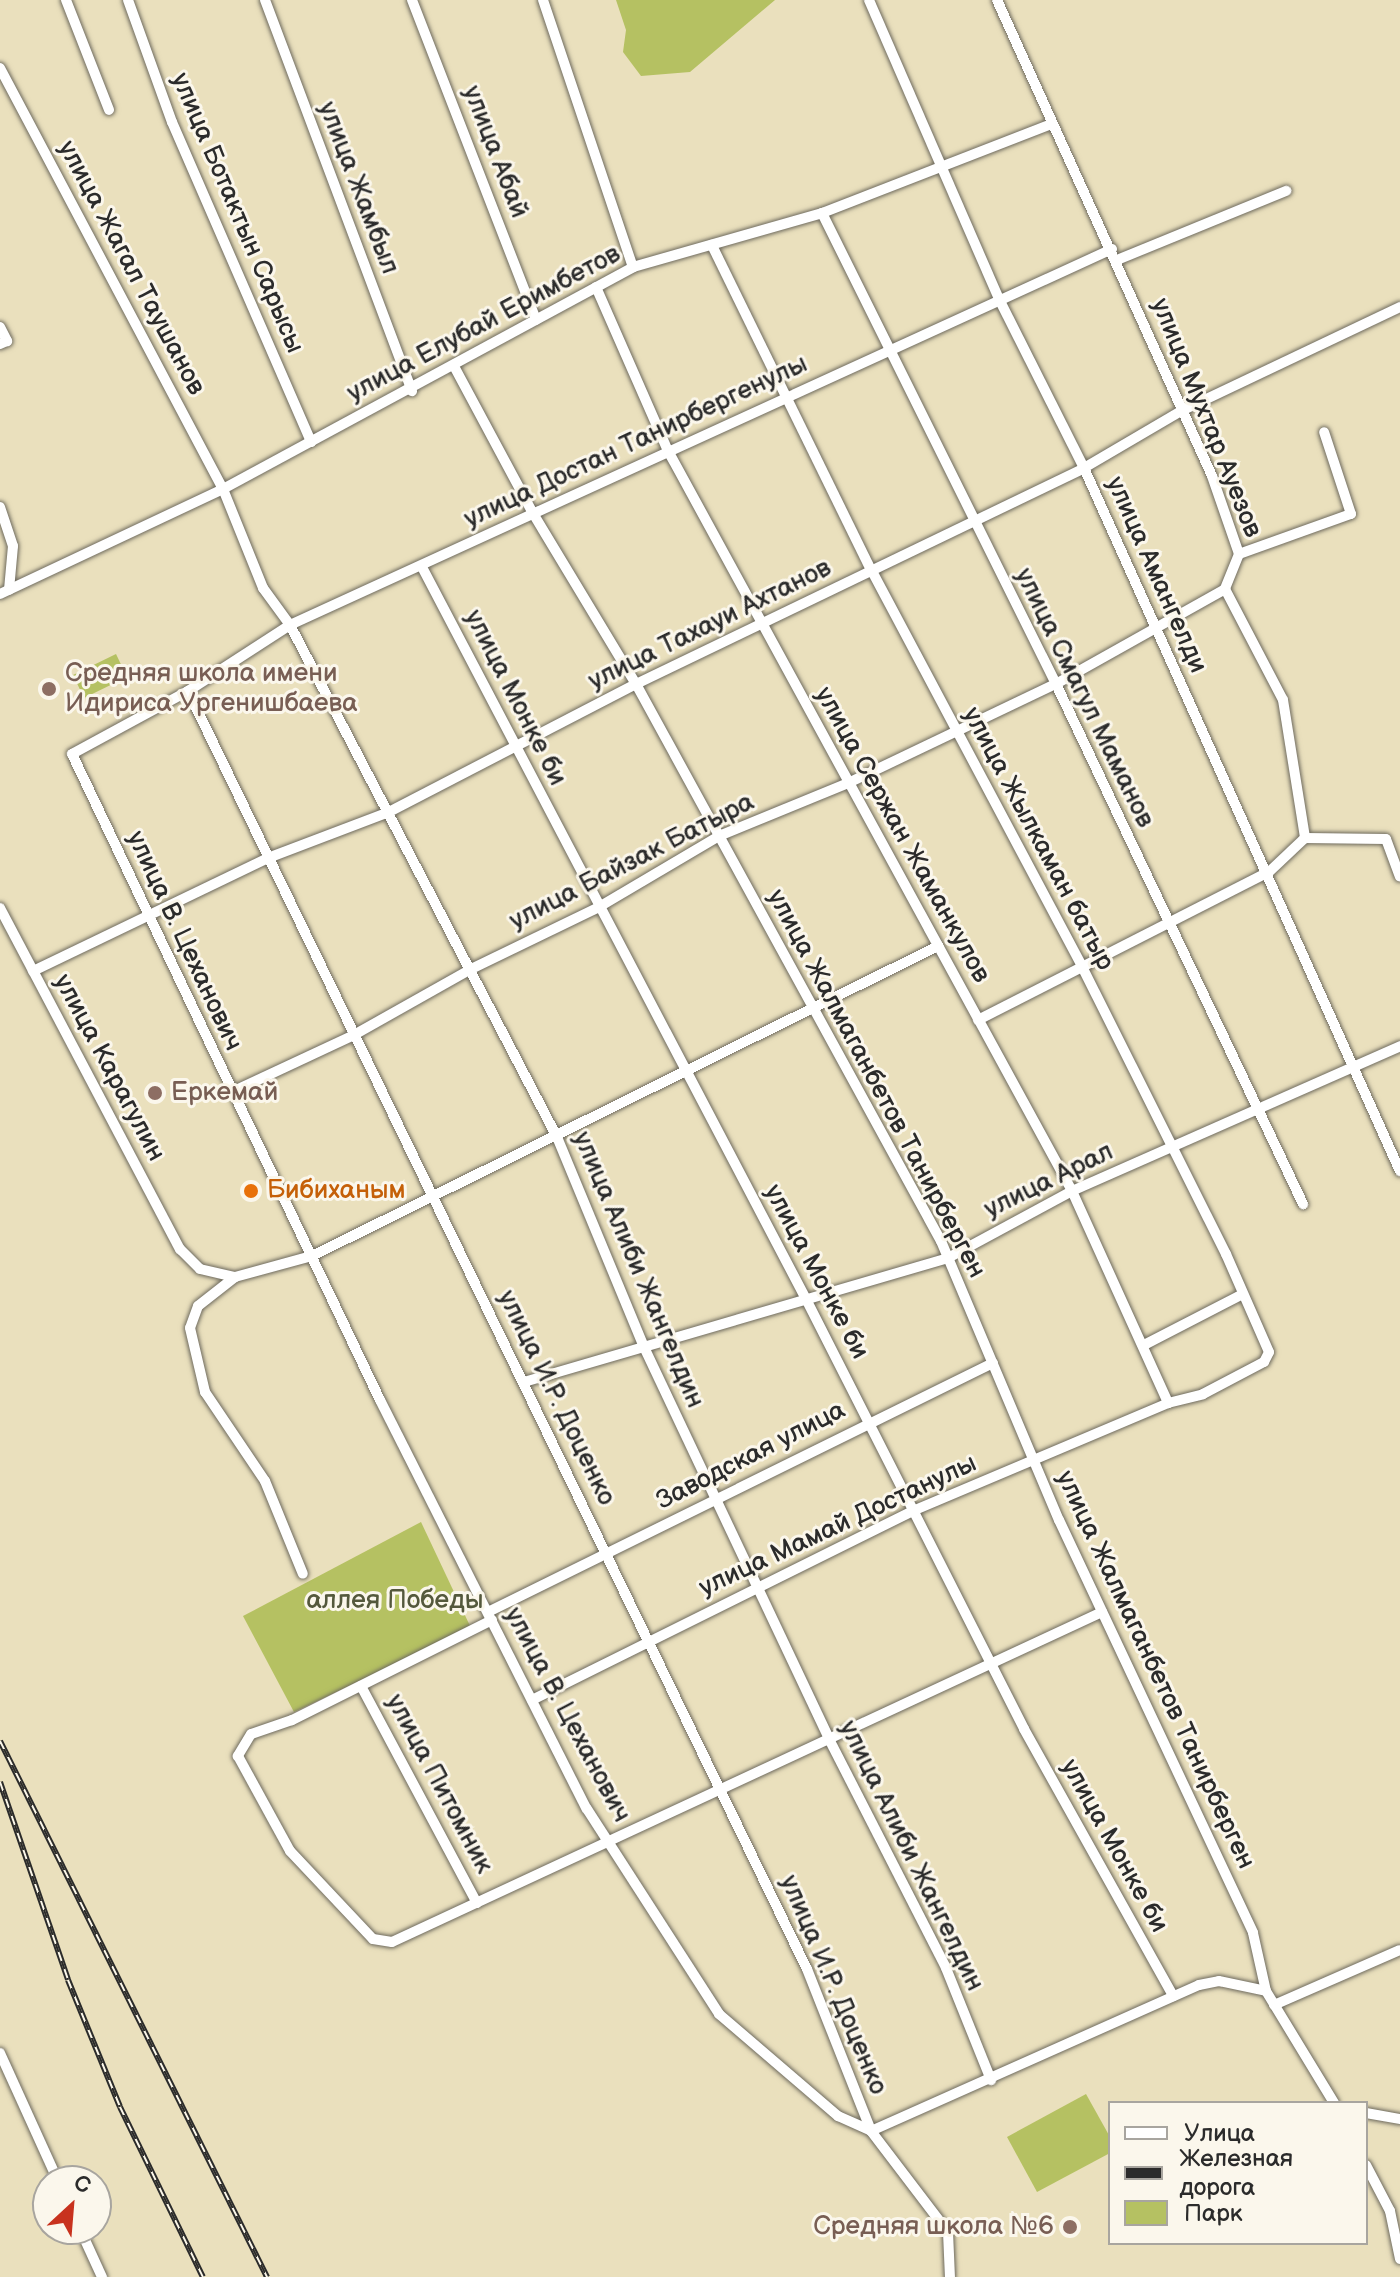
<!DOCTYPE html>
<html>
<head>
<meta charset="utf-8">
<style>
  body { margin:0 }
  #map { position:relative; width:1400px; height:2277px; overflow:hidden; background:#eae0bd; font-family:"Balsamiq Sans",sans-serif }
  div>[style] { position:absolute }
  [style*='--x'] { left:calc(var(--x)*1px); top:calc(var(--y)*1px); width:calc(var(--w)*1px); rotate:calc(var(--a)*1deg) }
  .green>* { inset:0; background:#b5c162 }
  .roads { filter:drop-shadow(0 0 2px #6e6a5e) drop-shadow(0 0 2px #6e6a5e) }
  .minor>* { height:10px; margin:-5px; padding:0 5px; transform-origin:5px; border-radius:5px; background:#fff }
  .rail>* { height:6px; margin-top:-3px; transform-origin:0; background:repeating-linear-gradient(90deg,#fbf7ec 0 9px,#2b2b2b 0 18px); box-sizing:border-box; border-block:2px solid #2b2b2b }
  .dots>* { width:22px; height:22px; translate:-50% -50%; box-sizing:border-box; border:4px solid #fbf7ec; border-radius:50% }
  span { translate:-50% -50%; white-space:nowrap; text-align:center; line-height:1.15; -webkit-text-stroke:6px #fbf7ec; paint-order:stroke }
  .street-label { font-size:26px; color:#2b2b2b }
  .education-label { font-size:26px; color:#785e54 }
  .left { translate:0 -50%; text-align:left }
  .right { translate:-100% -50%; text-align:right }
  .food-label { font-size:26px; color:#c56008 }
  .park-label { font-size:26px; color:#54583c }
  .legend { position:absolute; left:1108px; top:2101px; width:260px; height:144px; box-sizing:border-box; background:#fbf7ec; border:2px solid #a8a59f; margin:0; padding:10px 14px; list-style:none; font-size:24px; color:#2b2b2b }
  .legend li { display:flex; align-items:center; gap:16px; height:40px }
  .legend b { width:40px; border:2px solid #a8a59f }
  .north { position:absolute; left:32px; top:2165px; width:80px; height:80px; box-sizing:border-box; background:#fbf7ec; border:2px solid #a8a59f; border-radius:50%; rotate:26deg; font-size:22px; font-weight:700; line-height:32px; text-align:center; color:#2b2b2b }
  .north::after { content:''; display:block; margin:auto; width:28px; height:36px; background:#c8321e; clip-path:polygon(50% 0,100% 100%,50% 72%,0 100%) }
</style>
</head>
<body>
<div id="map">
  <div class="green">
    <i style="clip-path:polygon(616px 0,775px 0,690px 72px,641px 76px,623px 52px,626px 30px)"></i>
    <i style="clip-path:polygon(116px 654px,127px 677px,84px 698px,73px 675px)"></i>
    <i style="clip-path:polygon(421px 1522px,471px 1628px,294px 1712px,243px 1616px)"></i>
    <i style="clip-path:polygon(1086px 2094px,1110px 2137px,1110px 2153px,1037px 2192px,1007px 2137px)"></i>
  </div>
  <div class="roads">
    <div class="minor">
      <i style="--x:66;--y:0;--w:118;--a:68.6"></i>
      <i style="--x:128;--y:0;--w:130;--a:70.2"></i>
      <i style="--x:172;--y:122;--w:349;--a:66.5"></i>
      <i style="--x:265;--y:0;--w:418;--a:69.4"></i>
      <i style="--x:412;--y:0;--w:343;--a:68.8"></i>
      <i style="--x:543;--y:0;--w:282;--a:71.4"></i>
      <i style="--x:869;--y:0;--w:328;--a:66.5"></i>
      <i style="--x:1000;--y:301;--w:187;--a:63.3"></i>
      <i style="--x:1084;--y:468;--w:771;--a:65.8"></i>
      <i style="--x:997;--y:0;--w:522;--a:65.69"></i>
      <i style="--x:1212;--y:476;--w:83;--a:70.9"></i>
      <i style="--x:1239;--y:554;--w:38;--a:112"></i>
      <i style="--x:1225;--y:589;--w:125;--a:62.4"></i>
      <i style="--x:1283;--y:700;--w:140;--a:80.9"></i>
      <i style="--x:0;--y:68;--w:476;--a:62.1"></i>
      <i style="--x:223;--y:489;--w:107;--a:68"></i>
      <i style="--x:263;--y:588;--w:46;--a:53.9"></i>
      <i style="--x:290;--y:625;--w:577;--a:62.46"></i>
      <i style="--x:557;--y:1137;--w:225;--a:67.5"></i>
      <i style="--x:643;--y:1345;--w:438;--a:64.7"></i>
      <i style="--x:830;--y:1741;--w:255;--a:62.9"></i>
      <i style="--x:946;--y:1968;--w:121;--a:68.1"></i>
      <i style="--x:822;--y:213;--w:526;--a:63.58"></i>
      <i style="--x:1056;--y:684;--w:576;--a:64.59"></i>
      <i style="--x:1112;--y:249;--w:904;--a:155.42"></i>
      <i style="--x:290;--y:625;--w:121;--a:147.1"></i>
      <i style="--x:188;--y:691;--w:132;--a:151.5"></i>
      <i style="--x:72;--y:754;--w:716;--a:64.51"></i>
      <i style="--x:380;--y:1400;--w:458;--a:63.2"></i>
      <i style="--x:587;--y:1809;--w:244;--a:57.2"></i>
      <i style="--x:719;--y:2014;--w:157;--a:40.6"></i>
      <i style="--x:838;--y:2116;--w:36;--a:24"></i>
      <i style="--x:871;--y:2131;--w:359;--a:-24"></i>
      <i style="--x:1199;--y:1985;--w:20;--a:-11"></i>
      <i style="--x:1219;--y:1981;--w:48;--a:12"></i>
      <i style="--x:1117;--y:260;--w:183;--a:-22.2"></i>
      <i style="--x:596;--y:287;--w:177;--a:66.3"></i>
      <i style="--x:667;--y:449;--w:845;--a:61.37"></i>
      <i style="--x:1072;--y:1191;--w:233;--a:65.6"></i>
      <i style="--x:0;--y:327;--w:16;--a:63"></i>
      <i style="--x:7;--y:341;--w:8;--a:157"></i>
      <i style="--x:455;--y:368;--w:161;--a:61.8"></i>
      <i style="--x:531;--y:510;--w:203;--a:58.9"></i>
      <i style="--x:636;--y:684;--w:635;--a:61.3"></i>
      <i style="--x:941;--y:1241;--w:303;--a:67.1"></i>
      <i style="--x:1059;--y:1520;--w:456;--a:64.8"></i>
      <i style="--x:1253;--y:1933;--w:59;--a:77.4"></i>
      <i style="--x:1266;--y:1991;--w:131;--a:58.7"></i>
      <i style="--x:0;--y:507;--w:41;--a:71.6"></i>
      <i style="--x:13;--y:546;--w:44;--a:95.2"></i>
      <i style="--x:1239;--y:554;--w:119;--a:-19.7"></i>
      <i style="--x:1351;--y:514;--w:86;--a:-108.2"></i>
      <i style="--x:422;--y:567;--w:829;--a:62.32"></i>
      <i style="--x:807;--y:1301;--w:480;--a:63.1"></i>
      <i style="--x:1024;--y:1729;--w:306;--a:60.8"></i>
      <i style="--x:0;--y:594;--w:246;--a:-25.2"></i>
      <i style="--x:223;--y:489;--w:466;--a:-28.4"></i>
      <i style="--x:633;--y:267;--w:197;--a:-15.9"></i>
      <i style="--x:822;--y:213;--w:247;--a:-21.2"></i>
      <i style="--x:188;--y:691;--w:1420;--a:64.16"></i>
      <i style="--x:807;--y:1969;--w:174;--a:68.4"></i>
      <i style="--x:871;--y:2131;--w:127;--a:52.7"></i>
      <i style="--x:948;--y:2232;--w:45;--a:87.5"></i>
      <i style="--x:1305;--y:838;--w:81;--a:0.7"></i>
      <i style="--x:1386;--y:839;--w:40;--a:69.8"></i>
      <i style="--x:0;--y:908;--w:386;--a:62.2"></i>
      <i style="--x:180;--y:1249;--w:28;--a:45"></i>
      <i style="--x:200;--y:1269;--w:36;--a:13"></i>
      <i style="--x:235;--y:1277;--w:80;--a:-15.3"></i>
      <i style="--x:312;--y:1256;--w:699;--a:-26.34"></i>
      <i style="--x:33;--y:971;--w:261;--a:-25.7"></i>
      <i style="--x:268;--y:858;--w:129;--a:-20.8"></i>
      <i style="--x:389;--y:812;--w:278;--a:-27.4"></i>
      <i style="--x:636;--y:684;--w:497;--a:-25.7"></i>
      <i style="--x:1084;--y:468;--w:115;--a:-30.4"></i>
      <i style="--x:1183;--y:410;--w:240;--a:-25.4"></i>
      <i style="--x:978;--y:1020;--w:326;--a:-27"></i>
      <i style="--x:1269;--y:872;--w:50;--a:-43.4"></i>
      <i style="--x:232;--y:1092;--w:135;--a:-25"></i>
      <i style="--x:354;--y:1035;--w:134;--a:-29.4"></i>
      <i style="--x:471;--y:969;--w:142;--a:-25.8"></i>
      <i style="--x:599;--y:907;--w:139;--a:-30.6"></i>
      <i style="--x:719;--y:836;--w:139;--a:-22.3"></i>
      <i style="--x:848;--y:783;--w:230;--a:-25.5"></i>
      <i style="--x:1056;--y:684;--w:194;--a:-29.3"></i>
      <i style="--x:235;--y:1277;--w:47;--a:141.9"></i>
      <i style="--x:198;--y:1306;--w:23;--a:110"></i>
      <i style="--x:190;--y:1328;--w:66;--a:76.8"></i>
      <i style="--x:205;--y:1392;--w:107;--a:56"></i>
      <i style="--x:265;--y:1481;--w:100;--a:67.8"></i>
      <i style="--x:1144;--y:1345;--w:111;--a:-27.3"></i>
      <i style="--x:524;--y:1382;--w:442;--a:-16.3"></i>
      <i style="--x:948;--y:1258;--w:141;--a:-28.4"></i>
      <i style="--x:1072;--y:1191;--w:359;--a:-23.8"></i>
      <i style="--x:488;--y:1612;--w:563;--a:-26.25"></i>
      <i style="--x:492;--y:1620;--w:224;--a:153.4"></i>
      <i style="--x:292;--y:1720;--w:43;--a:161.1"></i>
      <i style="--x:251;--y:1734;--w:26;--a:121"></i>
      <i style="--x:238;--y:1756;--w:108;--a:61.3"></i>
      <i style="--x:290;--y:1851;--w:121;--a:46.7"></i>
      <i style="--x:373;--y:1939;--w:19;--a:9"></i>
      <i style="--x:392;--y:1942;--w:783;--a:-24.93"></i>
      <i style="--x:361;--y:1686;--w:246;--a:61.9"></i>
      <i style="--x:532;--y:1700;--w:428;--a:-26.4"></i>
      <i style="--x:915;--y:1510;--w:275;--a:-22.9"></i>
      <i style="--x:1168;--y:1403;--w:36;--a:-14"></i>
      <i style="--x:1203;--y:1394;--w:69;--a:-27.7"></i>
      <i style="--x:1264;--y:1362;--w:11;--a:-63"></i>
      <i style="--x:1269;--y:1352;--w:107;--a:-113.7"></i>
      <i style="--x:1226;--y:1254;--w:320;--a:-116.6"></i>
      <i style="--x:1083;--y:968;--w:451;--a:-118"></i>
      <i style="--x:871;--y:570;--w:362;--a:-116.1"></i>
      <i style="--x:1274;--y:2005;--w:137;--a:-23.6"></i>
      <i style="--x:0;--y:2053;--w:141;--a:65.6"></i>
      <i style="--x:1366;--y:2113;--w:35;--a:10"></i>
      <i style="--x:1366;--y:2165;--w:52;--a:62.4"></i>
      <i style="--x:1390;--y:2211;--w:49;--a:78.2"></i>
      <i style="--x:80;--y:2229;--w:53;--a:65.4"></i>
    </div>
  </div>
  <div class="rail">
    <i style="--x:0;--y:1741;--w:599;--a:63.52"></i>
    <i style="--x:0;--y:1782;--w:209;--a:71"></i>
    <i style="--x:68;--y:1980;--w:137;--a:67.7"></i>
    <i style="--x:120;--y:2107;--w:189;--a:64"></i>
  </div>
  <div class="dots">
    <i style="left:49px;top:689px;background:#8d6e63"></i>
    <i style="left:155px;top:1093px;background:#8d6e63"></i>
    <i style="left:251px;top:1191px;background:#e8710a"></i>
    <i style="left:1070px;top:2227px;background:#8d6e63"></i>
  </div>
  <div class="street-label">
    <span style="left:495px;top:152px;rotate:69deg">улица Абай</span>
    <span style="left:358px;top:188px;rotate:69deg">улица Жамбыл</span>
    <span style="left:237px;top:213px;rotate:67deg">улица Ботактын Сарысы</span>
    <span style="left:131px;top:268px;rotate:62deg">улица Жагал Таушанов</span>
    <span style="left:484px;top:324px;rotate:-28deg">улица Елубай Еримбетов</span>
    <span style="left:1206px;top:418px;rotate:68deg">улица Мухтар Ауезов</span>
    <span style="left:636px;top:442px;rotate:-25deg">улица Достан Танирбергенулы</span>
    <span style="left:1156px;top:575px;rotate:66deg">улица Амангелди</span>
    <span style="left:710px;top:625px;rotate:-26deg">улица Тахауи Ахтанов</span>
    <span style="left:515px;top:698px;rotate:63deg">улица Монке би</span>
    <span style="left:1084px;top:698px;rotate:64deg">улица Смагул Маманов</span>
    <span style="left:902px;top:835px;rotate:61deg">улица Сержан Жаманкулов</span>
    <span style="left:1038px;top:839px;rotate:62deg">улица Жылкаман батыр</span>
    <span style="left:632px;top:862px;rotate:-27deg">улица Байзак Батыра</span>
    <span style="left:184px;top:941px;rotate:65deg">улица В. Цеханович</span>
    <span style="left:109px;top:1068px;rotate:62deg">улица Карагулин</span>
    <span style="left:876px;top:1084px;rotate:62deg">улица Жалмаганбетов Танирберген</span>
    <span style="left:1049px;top:1181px;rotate:-26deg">улица Арал</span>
    <span style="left:638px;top:1270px;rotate:67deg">улица Алиби Жангелдин</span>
    <span style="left:816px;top:1272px;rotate:62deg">улица Монке би</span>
    <span style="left:556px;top:1398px;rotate:64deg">улица И.Р. Доценко</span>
    <span style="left:751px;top:1456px;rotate:-27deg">Заводская улица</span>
    <span style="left:838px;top:1526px;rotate:-25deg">улица Мамай Достанулы</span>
    <span style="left:1155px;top:1670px;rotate:65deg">улица Жалмаганбетов Танирберген</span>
    <span style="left:567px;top:1715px;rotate:62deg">улица В. Цеханович</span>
    <span style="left:439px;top:1784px;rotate:62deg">улица Питомник</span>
    <span style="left:1114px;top:1846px;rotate:61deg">улица Монке би</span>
    <span style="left:911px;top:1856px;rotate:64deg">улица Алиби Жангелдин</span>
    <span style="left:833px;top:1985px;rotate:67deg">улица И.Р. Доценко</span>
  </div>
  <div class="education-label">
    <span class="left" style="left:65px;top:689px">Средняя школа имени<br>Идириса Ургенишбаева</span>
    <span class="left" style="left:171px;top:1093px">Еркемай</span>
    <span class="right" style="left:1054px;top:2227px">Средняя школа №6</span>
  </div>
  <div class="food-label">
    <span class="left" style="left:267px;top:1191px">Бибиханым</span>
  </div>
  <div class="park-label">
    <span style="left:395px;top:1601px">аллея Победы</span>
  </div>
  <ul class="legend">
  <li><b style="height:10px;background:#fff"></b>Улица</li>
  <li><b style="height:10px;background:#2b2b2b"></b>Железная дорога</li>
  <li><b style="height:22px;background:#b5c162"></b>Парк</li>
  </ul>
  <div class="north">С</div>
</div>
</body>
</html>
